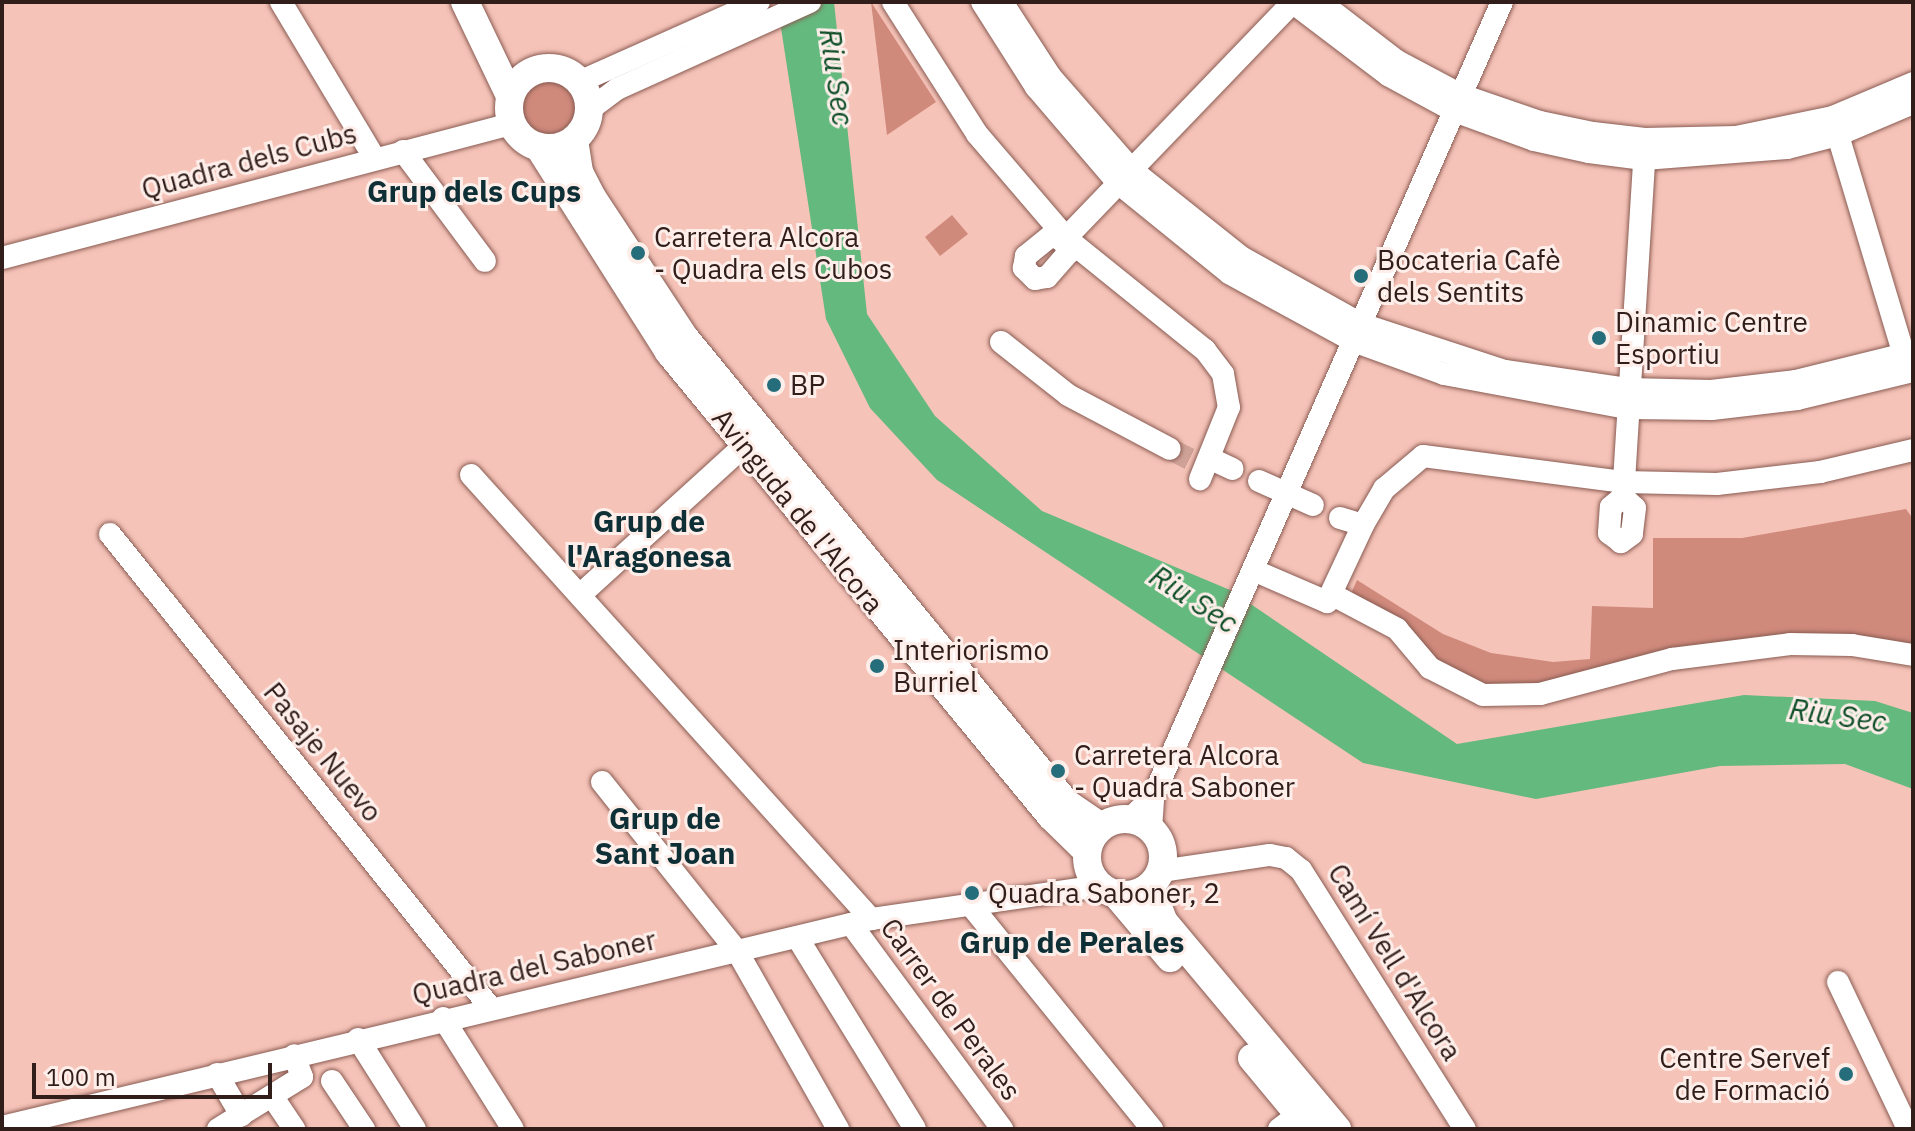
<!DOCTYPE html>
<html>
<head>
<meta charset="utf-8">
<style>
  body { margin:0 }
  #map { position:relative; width:1915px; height:1131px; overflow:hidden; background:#f6c3b8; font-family:"IBM Plex Sans",sans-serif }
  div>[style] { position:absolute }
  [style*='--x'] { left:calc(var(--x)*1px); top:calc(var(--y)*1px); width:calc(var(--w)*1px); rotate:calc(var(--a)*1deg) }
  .green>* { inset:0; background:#d08a7c }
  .round { border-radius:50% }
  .water>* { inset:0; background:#64b97e }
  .minor-tunnel>* { height:22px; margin-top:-11px; transform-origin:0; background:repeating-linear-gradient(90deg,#cfa298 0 22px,transparent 0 33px) }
  .roads { filter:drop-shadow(0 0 2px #895c53) drop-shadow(0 0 2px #895c53) }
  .minor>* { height:22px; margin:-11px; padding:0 11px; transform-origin:11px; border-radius:11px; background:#fff }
  .major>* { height:28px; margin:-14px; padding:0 14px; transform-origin:14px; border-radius:14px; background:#fff }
  .major>.ring { margin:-14px; padding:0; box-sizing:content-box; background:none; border:28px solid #fff; border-radius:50% }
  .dots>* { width:22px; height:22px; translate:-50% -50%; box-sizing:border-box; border:4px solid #feeeea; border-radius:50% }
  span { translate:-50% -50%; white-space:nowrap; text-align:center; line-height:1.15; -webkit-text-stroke:6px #feeeea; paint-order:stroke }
  .street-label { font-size:28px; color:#311e1a }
  .poi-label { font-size:28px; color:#311e1a }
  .left { translate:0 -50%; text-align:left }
  .right { translate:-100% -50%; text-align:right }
  .water-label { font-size:30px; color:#0e4f28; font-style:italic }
  .neighbourhood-label { font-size:30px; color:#0d2f35; font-weight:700 }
  .frame { position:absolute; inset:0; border:4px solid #311e1a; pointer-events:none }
  .scale { position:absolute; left:32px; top:1063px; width:240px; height:36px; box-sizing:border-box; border:4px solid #311e1a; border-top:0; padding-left:10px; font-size:24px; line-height:28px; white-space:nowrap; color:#311e1a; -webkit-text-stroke:6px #feeeea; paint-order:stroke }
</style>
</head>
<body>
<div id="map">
  <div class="green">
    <i style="clip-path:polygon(871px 2px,936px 102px,887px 135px)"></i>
    <i class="round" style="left:519px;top:79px;width:60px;height:60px"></i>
    <i style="clip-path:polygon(952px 215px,968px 234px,940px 256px,925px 237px)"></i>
    <i style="clip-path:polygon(1906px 509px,1913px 519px,1913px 663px,1852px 653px,1725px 657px,1509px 703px,1345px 607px,1357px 580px,1443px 634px,1491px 653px,1553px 662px,1590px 659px,1592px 606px,1653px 608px,1653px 538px,1742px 538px)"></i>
  </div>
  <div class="water">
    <i style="clip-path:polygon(777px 2px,834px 2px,867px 314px,935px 416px,1042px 511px,1230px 590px,1457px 744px,1744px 695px,1875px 701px,1913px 713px,1913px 789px,1845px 764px,1720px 766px,1536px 799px,1363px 763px,937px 480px,870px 408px,826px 319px)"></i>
  </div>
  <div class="minor-tunnel">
    <i style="--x:1170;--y:449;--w:30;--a:27"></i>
  </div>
  <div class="roads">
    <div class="minor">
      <i style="--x:281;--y:2;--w:183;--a:59.1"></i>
      <i style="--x:893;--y:2;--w:156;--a:57.5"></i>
      <i style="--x:977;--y:134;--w:137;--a:49.4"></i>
      <i style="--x:1066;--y:238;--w:179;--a:38.9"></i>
      <i style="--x:1205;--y:350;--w:30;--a:53"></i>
      <i style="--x:1223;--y:374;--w:34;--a:80"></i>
      <i style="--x:1229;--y:407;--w:78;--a:111.9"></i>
      <i style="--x:982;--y:2;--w:101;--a:57.6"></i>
      <i style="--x:1036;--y:87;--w:126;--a:49.5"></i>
      <i style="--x:1118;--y:183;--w:143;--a:39"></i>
      <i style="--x:1229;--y:273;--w:141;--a:28.7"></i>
      <i style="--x:1353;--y:341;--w:97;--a:19.9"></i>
      <i style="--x:1444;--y:374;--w:187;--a:10.5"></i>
      <i style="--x:1628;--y:408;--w:84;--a:0.7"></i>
      <i style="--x:1712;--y:409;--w:86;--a:-6.7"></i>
      <i style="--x:1797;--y:399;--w:119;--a:-13.6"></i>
      <i style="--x:1002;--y:2;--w:88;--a:57"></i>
      <i style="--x:1050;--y:76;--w:125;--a:48.9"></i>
      <i style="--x:1132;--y:170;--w:139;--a:38.6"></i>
      <i style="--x:1241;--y:257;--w:137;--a:29.2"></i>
      <i style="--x:1361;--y:324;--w:151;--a:18.1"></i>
      <i style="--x:1505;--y:371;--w:125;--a:8.3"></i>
      <i style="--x:1629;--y:389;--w:82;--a:1.4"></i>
      <i style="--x:1711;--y:391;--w:86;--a:-6.7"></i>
      <i style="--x:1796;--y:381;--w:121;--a:-13.9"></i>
      <i style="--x:1292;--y:2;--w:121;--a:37.2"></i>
      <i style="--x:1388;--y:75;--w:75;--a:28.6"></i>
      <i style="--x:1454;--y:111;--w:85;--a:19.9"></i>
      <i style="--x:1534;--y:140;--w:56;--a:12.3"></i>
      <i style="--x:1589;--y:152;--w:55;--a:7.3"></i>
      <i style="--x:1644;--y:159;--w:143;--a:-4.4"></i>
      <i style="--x:1787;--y:148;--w:53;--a:-14.3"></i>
      <i style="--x:1838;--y:135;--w:82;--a:-23.1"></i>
      <i style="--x:1320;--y:2;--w:97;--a:37.5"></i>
      <i style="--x:1397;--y:61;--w:72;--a:28"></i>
      <i style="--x:1461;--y:95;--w:83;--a:18.9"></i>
      <i style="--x:1540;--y:122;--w:54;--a:11.7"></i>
      <i style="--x:1593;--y:133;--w:52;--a:6.6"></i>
      <i style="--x:1645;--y:139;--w:91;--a:-1.3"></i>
      <i style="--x:1736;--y:137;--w:99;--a:-11.7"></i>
      <i style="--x:1833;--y:117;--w:87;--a:-23"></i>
      <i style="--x:579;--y:82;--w:197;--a:-24"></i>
      <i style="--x:589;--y:110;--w:35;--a:-37"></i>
      <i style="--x:617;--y:89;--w:212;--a:-24.3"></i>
      <i style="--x:1834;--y:122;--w:257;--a:73.3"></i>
      <i style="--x:403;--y:151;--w:137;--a:53.3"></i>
      <i style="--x:1052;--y:235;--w:13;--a:29"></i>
      <i style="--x:1063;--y:241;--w:13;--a:61"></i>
      <i style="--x:1069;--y:252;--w:33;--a:131"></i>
      <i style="--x:1047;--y:277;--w:12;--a:171"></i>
      <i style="--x:1035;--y:279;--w:16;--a:-135"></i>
      <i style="--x:1024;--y:268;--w:12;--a:-81"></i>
      <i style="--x:1026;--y:256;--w:33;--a:-39"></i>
      <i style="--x:1063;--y:241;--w:332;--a:-46.1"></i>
      <i style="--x:2;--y:258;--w:526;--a:-14.75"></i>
      <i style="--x:1001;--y:342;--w:85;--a:38.3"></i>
      <i style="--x:1068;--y:395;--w:115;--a:27.9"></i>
      <i style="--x:1209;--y:458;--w:26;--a:25"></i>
      <i style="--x:471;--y:475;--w:598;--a:47.98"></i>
      <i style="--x:1259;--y:481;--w:59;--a:24"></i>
      <i style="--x:1623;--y:497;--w:16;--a:43"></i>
      <i style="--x:1635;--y:508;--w:26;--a:97"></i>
      <i style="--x:1632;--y:534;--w:14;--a:144"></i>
      <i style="--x:1621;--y:542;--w:15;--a:-143"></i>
      <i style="--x:1609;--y:533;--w:26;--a:-86"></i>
      <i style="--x:1611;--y:507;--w:16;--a:-40"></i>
      <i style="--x:1623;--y:497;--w:354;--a:-86.4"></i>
      <i style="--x:1340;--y:518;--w:24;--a:17"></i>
      <i style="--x:1363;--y:525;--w:42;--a:-59.7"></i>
      <i style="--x:1384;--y:489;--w:51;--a:-40.2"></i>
      <i style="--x:1423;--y:456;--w:203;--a:7.4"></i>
      <i style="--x:1624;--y:482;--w:93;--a:1.2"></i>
      <i style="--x:1717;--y:484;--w:104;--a:-6.6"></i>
      <i style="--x:1820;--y:472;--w:96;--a:-13.3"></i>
      <i style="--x:110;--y:534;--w:607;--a:51.22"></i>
      <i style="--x:1253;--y:570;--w:81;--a:23.4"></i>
      <i style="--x:1327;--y:602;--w:85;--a:-64.9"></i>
      <i style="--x:1331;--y:594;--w:75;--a:27.9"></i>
      <i style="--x:1397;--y:629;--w:51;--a:49.8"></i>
      <i style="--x:1430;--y:668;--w:59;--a:27"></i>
      <i style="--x:1483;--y:695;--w:57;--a:-1"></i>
      <i style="--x:1540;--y:694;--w:137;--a:-14.9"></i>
      <i style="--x:1672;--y:659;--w:119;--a:-7.2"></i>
      <i style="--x:1790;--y:644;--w:62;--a:0.9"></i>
      <i style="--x:1852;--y:645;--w:62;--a:9.3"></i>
      <i style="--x:580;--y:595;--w:222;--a:-42.3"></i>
      <i style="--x:602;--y:782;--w:216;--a:51.4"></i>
      <i style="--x:737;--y:951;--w:205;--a:60.4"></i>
      <i style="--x:1130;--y:819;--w:32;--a:-44"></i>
      <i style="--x:1151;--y:829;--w:32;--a:-86"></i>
      <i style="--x:1153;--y:797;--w:868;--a:-66.3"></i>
      <i style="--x:1161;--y:871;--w:110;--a:-8.4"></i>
      <i style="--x:1270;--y:855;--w:16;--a:11"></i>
      <i style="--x:1286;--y:858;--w:19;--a:39"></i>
      <i style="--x:1301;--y:870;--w:307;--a:57.7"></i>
      <i style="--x:969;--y:903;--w:291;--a:51"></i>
      <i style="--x:851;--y:924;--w:255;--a:53.6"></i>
      <i style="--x:797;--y:937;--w:225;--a:58.4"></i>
      <i style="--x:1838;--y:982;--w:163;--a:64.5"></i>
      <i style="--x:443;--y:1018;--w:131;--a:57.8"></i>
      <i style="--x:358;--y:1039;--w:107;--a:57.7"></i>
      <i style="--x:217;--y:1074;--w:48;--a:59.7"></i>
      <i style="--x:332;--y:1081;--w:58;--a:56.3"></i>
      <i style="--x:272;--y:1096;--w:40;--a:56"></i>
      <i style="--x:2;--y:1127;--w:894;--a:-13.46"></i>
      <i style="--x:871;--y:919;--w:231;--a:-8.2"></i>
      <i style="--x:218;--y:1129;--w:99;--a:-31.8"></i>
      <i style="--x:302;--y:1077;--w:23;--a:-110"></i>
      <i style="--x:1279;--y:1129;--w:25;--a:-37"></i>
    </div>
    <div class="major">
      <i style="--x:465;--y:2;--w:104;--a:64.4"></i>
      <i class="ring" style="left:509px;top:68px;width:52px;height:52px"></i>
      <i style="--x:574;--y:140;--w:32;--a:81"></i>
      <i style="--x:579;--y:172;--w:30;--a:63"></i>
      <i style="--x:593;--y:199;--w:165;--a:56.6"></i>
      <i style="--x:684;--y:337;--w:603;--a:50.66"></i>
      <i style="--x:1066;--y:803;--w:42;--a:34.4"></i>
      <i style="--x:539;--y:147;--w:243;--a:57.6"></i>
      <i style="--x:669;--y:352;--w:601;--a:50.54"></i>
      <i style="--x:1051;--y:816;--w:50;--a:44.2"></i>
      <i class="ring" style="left:1087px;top:819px;width:48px;height:48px"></i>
      <i style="--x:1150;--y:886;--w:39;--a:69"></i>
      <i style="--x:1164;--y:922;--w:270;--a:50.1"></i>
      <i style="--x:1116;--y:894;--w:84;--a:49.8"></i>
      <i style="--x:1252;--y:1058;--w:92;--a:50.3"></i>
    </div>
  </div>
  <div class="dots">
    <i style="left:638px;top:253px;background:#266d7b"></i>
    <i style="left:1361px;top:276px;background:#266d7b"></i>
    <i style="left:1599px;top:338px;background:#266d7b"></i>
    <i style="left:774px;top:385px;background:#266d7b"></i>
    <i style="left:877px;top:666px;background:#266d7b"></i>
    <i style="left:1058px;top:771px;background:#266d7b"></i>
    <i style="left:972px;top:893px;background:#266d7b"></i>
    <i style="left:1846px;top:1074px;background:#266d7b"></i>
  </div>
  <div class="street-label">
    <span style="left:249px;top:161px;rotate:-15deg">Quadra dels Cubs</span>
    <span style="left:798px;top:511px;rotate:51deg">Avinguda de l'Alcora</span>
    <span style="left:323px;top:752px;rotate:51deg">Pasaje Nuevo</span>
    <span style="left:1395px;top:962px;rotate:58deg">Camí Vell d'Alcora</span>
    <span style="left:534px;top:967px;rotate:-13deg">Quadra del Saboner</span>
    <span style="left:951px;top:1009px;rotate:54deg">Carrer de Perales</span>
  </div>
  <div class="poi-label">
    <span class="left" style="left:654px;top:253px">Carretera Alcora<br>- Quadra els Cubos</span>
    <span class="left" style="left:1377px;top:276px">Bocateria Cafè<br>dels Sentits</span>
    <span class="left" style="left:1615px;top:338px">Dinamic Centre<br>Esportiu</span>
    <span class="left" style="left:790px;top:385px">BP</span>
    <span class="left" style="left:893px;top:666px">Interiorismo<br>Burriel</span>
    <span class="left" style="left:1074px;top:771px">Carretera Alcora<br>- Quadra Saboner</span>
    <span class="left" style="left:988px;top:893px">Quadra Saboner, 2</span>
    <span class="right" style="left:1830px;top:1074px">Centre Servef<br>de Formació</span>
  </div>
  <div class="water-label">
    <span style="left:837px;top:77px;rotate:82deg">Riu Sec</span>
    <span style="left:1194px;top:599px;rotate:33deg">Riu Sec</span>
    <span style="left:1838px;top:715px;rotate:8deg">Riu Sec</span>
  </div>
  <div class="neighbourhood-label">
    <span style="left:474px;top:191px">Grup dels Cups</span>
    <span style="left:649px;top:538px">Grup de<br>l'Aragonesa</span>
    <span style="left:665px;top:835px">Grup de<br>Sant Joan</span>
    <span style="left:1072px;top:942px">Grup de Perales</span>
  </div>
  <div class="frame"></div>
  <div class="scale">100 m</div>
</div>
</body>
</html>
